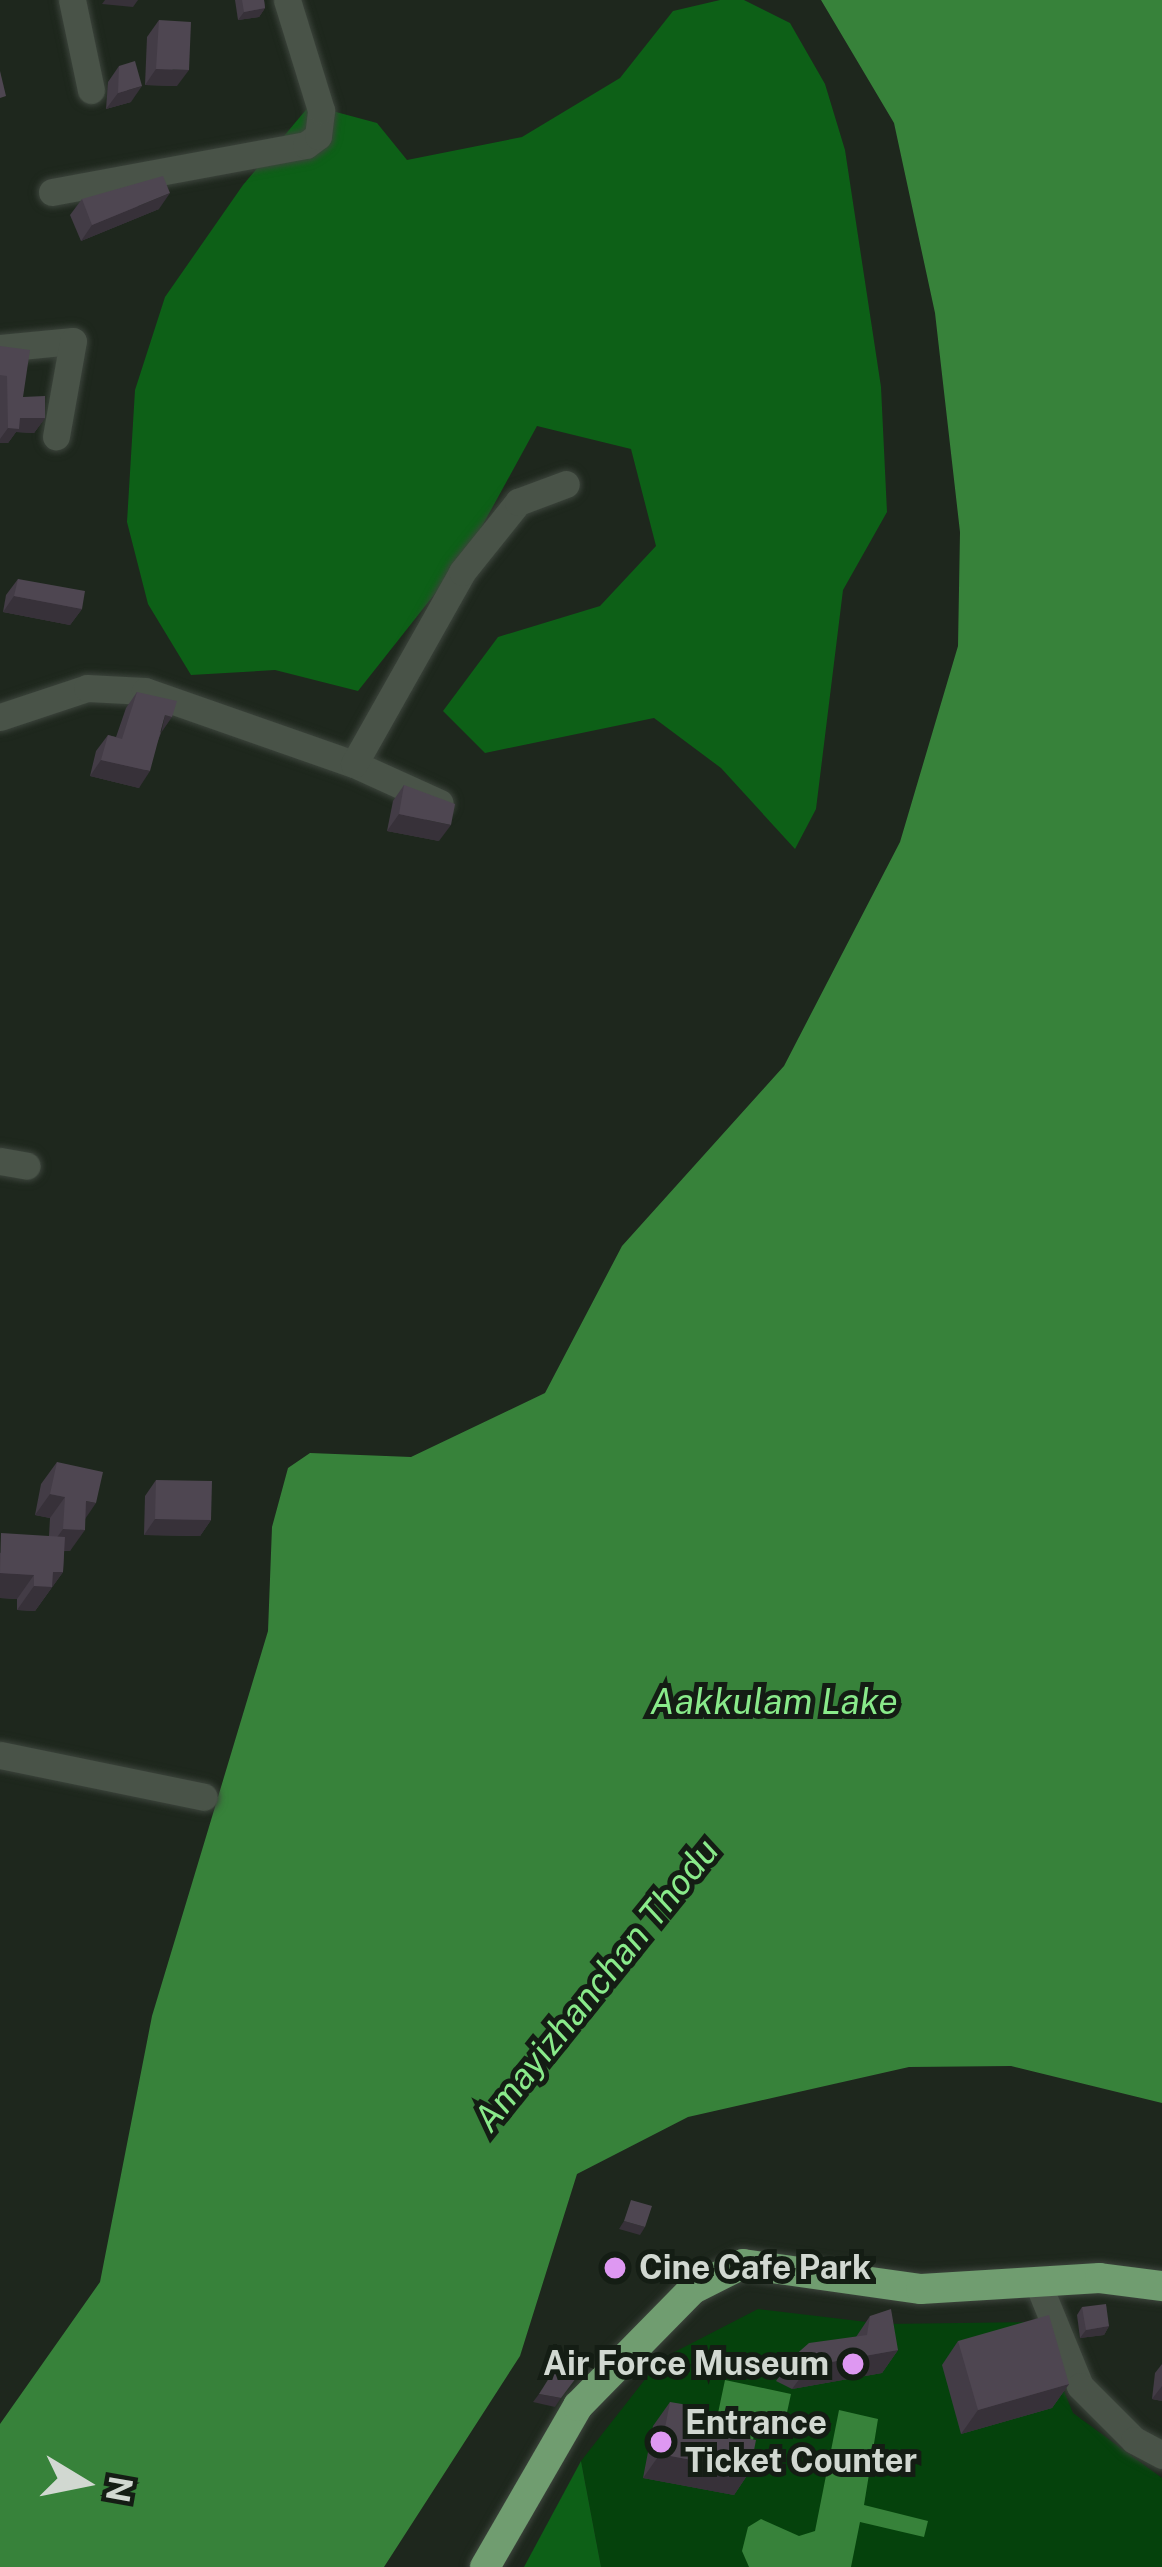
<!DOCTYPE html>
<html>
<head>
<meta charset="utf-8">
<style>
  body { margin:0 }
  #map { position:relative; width:1162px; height:2567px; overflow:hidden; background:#1e271d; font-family:"Public Sans",sans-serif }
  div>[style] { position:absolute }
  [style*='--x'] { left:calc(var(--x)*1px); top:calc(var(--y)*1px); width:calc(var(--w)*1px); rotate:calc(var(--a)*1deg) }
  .green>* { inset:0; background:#05420c }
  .forest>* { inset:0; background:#0d6017 }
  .water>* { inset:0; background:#37823a }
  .roads { filter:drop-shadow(0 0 3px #3c443c) drop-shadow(0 0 3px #3c443c) }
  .minor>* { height:27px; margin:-13.5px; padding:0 13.5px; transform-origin:13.5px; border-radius:13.5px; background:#495348 }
  .major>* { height:30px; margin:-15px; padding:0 15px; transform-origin:15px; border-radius:15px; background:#709d70 }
  .wall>* { inset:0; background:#433c46 }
  .shaded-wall>* { inset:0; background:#373139 }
  .building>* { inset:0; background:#4e4651 }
  .dots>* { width:33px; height:33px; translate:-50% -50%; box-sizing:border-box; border:6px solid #141d14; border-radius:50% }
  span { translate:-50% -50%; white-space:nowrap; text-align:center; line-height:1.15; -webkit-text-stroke:10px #141d14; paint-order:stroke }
  .poi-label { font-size:33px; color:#d1d8d1; font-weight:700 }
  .left { translate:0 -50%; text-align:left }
  .right { translate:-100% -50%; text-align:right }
  .water-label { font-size:36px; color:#89ea8a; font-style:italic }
  .north { position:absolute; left:24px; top:2423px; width:120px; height:120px; -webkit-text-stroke:9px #141d14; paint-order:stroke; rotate:100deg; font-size:33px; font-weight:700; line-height:48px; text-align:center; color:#d1d8d1 }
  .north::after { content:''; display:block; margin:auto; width:42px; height:54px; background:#d1d8d1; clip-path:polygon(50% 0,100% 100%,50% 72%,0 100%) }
</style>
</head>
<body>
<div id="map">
  <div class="green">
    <i style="clip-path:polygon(758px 2309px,884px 2324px,1036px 2322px,1073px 2413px,1162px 2478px,1162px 2567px,601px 2567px,581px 2461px,661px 2359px)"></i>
  </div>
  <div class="forest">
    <i style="clip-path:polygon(720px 0,744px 0,790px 23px,825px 84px,845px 150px,881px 387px,887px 512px,843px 590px,816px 809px,795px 849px,721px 768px,654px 718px,485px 753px,443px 711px,498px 637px,600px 606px,656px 546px,631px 449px,537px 426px,468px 552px,358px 691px,275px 670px,191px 675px,148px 604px,127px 522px,135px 390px,165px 297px,243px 185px,310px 105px,377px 123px,407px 160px,522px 137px,620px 78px,673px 11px)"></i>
    <i style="clip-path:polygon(581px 2461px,601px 2567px,524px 2567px)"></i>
  </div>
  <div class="water">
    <i style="clip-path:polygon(821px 0,1162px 0,1162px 2103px,1011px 2066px,909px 2067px,688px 2117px,577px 2174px,520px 2356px,384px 2567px,0 2567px,0 2424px,100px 2282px,152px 2016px,268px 1631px,272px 1527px,288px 1468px,310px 1453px,411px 1457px,545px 1393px,622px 1246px,784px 1066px,900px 842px,958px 646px,960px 532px,935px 313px,894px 123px)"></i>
    <i style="clip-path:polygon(725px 2380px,791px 2394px,783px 2431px,757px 2426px,753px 2440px,714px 2432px)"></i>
    <i style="clip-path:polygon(839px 2410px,878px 2419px,864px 2505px,928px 2521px,924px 2537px,860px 2522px,851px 2567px,749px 2567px,742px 2551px,748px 2527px,761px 2519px,799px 2536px,815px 2531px)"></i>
  </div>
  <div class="roads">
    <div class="minor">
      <i style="--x:72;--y:0;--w:92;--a:78.1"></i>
      <i style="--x:52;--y:192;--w:258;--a:-10.5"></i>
      <i style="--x:306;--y:145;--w:15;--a:-37"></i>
      <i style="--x:318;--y:136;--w:26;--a:-83"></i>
      <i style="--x:321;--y:110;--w:115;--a:-107.2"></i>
      <i style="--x:0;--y:348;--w:73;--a:-5.5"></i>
      <i style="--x:73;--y:341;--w:97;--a:100.1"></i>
      <i style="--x:0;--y:717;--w:92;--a:-18.4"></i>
      <i style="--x:87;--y:688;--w:58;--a:3"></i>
      <i style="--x:145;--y:691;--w:221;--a:19.3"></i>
      <i style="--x:354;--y:764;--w:94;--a:24.4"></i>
      <i style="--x:354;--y:764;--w:220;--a:-60.6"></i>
      <i style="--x:462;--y:572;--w:90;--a:-51.3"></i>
      <i style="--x:518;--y:502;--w:51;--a:-20.6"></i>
      <i style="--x:0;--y:1161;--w:27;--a:10"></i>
      <i style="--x:0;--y:1755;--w:208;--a:11.6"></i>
      <i style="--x:1037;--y:2281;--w:113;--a:67.7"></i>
      <i style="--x:1080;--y:2386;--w:76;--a:45"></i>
      <i style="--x:1134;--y:2440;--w:32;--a:28"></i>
    </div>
    <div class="major">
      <i style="--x:485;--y:2567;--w:186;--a:-60"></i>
      <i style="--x:578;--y:2406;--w:164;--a:-45.5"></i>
      <i style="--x:693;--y:2289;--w:56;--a:-26.6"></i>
      <i style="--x:743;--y:2264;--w:180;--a:8"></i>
      <i style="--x:921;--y:2289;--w:179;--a:-3.5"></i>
      <i style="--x:1100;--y:2278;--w:63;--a:7.4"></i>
    </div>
  </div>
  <div class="wall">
    <i style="clip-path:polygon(235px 0,264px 0,265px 8px,259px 17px,238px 20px)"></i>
    <i style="clip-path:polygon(159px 20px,177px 86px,145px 85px,147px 37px)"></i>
    <i style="clip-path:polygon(119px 66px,131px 102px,106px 109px,108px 82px)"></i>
    <i style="clip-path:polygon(82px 199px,159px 209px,81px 241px,70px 215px)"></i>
    <i style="clip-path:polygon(0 346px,23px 397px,45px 418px,34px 433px,16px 432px,8px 443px,0 443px)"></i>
    <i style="clip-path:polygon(18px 579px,82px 609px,70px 625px,3px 612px,6px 595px)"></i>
    <i style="clip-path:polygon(137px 692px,161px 733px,139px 788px,90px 776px,96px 751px,108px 735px,116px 737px,126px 708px)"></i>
    <i style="clip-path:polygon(404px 785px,439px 841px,387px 831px,393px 801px)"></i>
    <i style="clip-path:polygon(57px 1462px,85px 1519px,70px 1551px,64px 1551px,63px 1572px,35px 1611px,17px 1610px,17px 1599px,0 1598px,0 1553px,49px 1536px,50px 1518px,35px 1515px,41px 1484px)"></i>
    <i style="clip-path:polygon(156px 1480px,211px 1520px,200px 1536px,144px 1535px,145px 1496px)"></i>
    <i style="clip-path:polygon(1082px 2307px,1109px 2326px,1104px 2335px,1080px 2338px,1077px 2315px)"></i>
    <i style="clip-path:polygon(870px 2316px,898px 2350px,882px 2373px,792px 2389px,776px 2381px,793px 2357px,856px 2337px)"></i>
    <i style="clip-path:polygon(958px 2341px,1069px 2384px,1052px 2408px,961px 2434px,942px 2365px)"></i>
    <i style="clip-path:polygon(1162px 2364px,1162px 2401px,1152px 2399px,1155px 2373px)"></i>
    <i style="clip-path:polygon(670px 2402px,696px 2428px,750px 2471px,734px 2495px,643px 2478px,653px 2426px)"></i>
  </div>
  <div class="shaded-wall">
    <i style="clip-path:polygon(105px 0,138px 0,133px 7px,102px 4px)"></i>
    <i style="clip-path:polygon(265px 8px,259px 17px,238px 20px,244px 12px)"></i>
    <i style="clip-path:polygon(156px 69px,189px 70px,177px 86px,145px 85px)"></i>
    <i style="clip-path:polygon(142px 86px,131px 102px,106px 109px,118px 93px)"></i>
    <i style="clip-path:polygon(170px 193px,159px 209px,81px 241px,92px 225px)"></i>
    <i style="clip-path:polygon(20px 418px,45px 418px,34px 433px,16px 432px,8px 443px,0 443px,0 439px,8px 428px)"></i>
    <i style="clip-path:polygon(14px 596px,82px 609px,70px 625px,3px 612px)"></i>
    <i style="clip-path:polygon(165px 715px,172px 717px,161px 733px)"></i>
    <i style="clip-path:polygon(101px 760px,150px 771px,139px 788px,90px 776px)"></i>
    <i style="clip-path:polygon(399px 814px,451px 825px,439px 841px,387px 831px)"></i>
    <i style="clip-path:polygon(50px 1494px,65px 1497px,50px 1518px,35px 1515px)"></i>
    <i style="clip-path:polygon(86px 1501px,96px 1503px,81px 1525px)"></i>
    <i style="clip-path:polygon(155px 1519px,211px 1520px,200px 1536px,144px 1535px)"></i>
    <i style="clip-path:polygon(63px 1529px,85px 1530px,70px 1551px,48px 1550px)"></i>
    <i style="clip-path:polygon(53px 1572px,63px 1572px,35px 1611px,17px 1610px,34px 1586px)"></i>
    <i style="clip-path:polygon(0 1573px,34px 1575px,17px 1599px,0 1598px)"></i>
    <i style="clip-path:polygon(624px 2221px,645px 2227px,640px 2235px,619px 2229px)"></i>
    <i style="clip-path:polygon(1109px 2326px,1104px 2335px,1080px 2338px,1086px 2330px)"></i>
    <i style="clip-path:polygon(898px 2350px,882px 2373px,792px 2389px,809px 2366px)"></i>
    <i style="clip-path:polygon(1069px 2384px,1052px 2408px,961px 2434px,978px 2410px)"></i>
    <i style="clip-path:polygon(1162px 2386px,1162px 2401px,1152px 2399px)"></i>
    <i style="clip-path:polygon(539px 2394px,561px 2398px,555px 2407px,533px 2402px)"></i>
    <i style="clip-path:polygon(660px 2454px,750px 2471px,734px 2495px,643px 2478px)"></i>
  </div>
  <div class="building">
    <i style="clip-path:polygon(242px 0,264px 0,265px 8px,244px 12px)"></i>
    <i style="clip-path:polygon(159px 20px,191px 22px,189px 70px,156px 69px)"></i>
    <i style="clip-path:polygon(135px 61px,142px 86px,118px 93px,119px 66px)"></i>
    <i style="clip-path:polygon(0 71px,6px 96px,0 98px)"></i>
    <i style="clip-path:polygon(163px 176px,170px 193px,92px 225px,82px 199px)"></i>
    <i style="clip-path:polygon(0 346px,30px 350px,23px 397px,45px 396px,45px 418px,20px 418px,19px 429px,8px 428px,7px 376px,0 375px)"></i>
    <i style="clip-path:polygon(18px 579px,85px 591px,82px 609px,14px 596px)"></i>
    <i style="clip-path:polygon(137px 692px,177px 701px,172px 717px,165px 715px,150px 771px,101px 760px,108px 735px,122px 739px)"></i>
    <i style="clip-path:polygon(404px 785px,455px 804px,451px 825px,399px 814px)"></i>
    <i style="clip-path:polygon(57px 1462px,103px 1472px,96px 1503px,86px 1501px,85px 1530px,63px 1529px,65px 1497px,50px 1494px)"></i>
    <i style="clip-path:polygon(156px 1480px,212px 1481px,211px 1520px,155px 1519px)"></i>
    <i style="clip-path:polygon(1px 1533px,65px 1537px,63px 1572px,53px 1572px,52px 1587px,34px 1586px,34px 1575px,0 1573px)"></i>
    <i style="clip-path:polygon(631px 2200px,652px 2206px,645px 2227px,624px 2221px)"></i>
    <i style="clip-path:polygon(1106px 2304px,1109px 2326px,1086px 2330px,1082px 2307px)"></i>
    <i style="clip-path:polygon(891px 2309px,898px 2350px,809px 2366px,793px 2357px,809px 2343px,867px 2335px,870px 2316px)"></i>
    <i style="clip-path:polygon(1049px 2315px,1069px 2384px,978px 2410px,958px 2341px)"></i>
    <i style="clip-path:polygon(563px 2356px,576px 2378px,561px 2398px,539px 2394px)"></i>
    <i style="clip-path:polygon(670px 2402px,700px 2407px,696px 2428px,756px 2440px,750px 2471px,660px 2454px)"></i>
  </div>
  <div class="dots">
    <i style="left:615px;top:2268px;background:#de98f2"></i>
    <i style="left:853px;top:2364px;background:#de98f2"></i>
    <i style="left:661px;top:2442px;background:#de98f2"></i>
  </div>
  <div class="poi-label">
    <span class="left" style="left:639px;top:2268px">Cine Cafe Park</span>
    <span class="right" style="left:829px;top:2364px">Air Force Museum</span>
    <span class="left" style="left:685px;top:2442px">Entrance<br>Ticket Counter</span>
  </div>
  <div class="water-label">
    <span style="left:774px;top:1702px">Aakkulam Lake</span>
    <span style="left:596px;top:1985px;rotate:-51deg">Amayizhanchan Thodu</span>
  </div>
  <div class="north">N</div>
</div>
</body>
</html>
